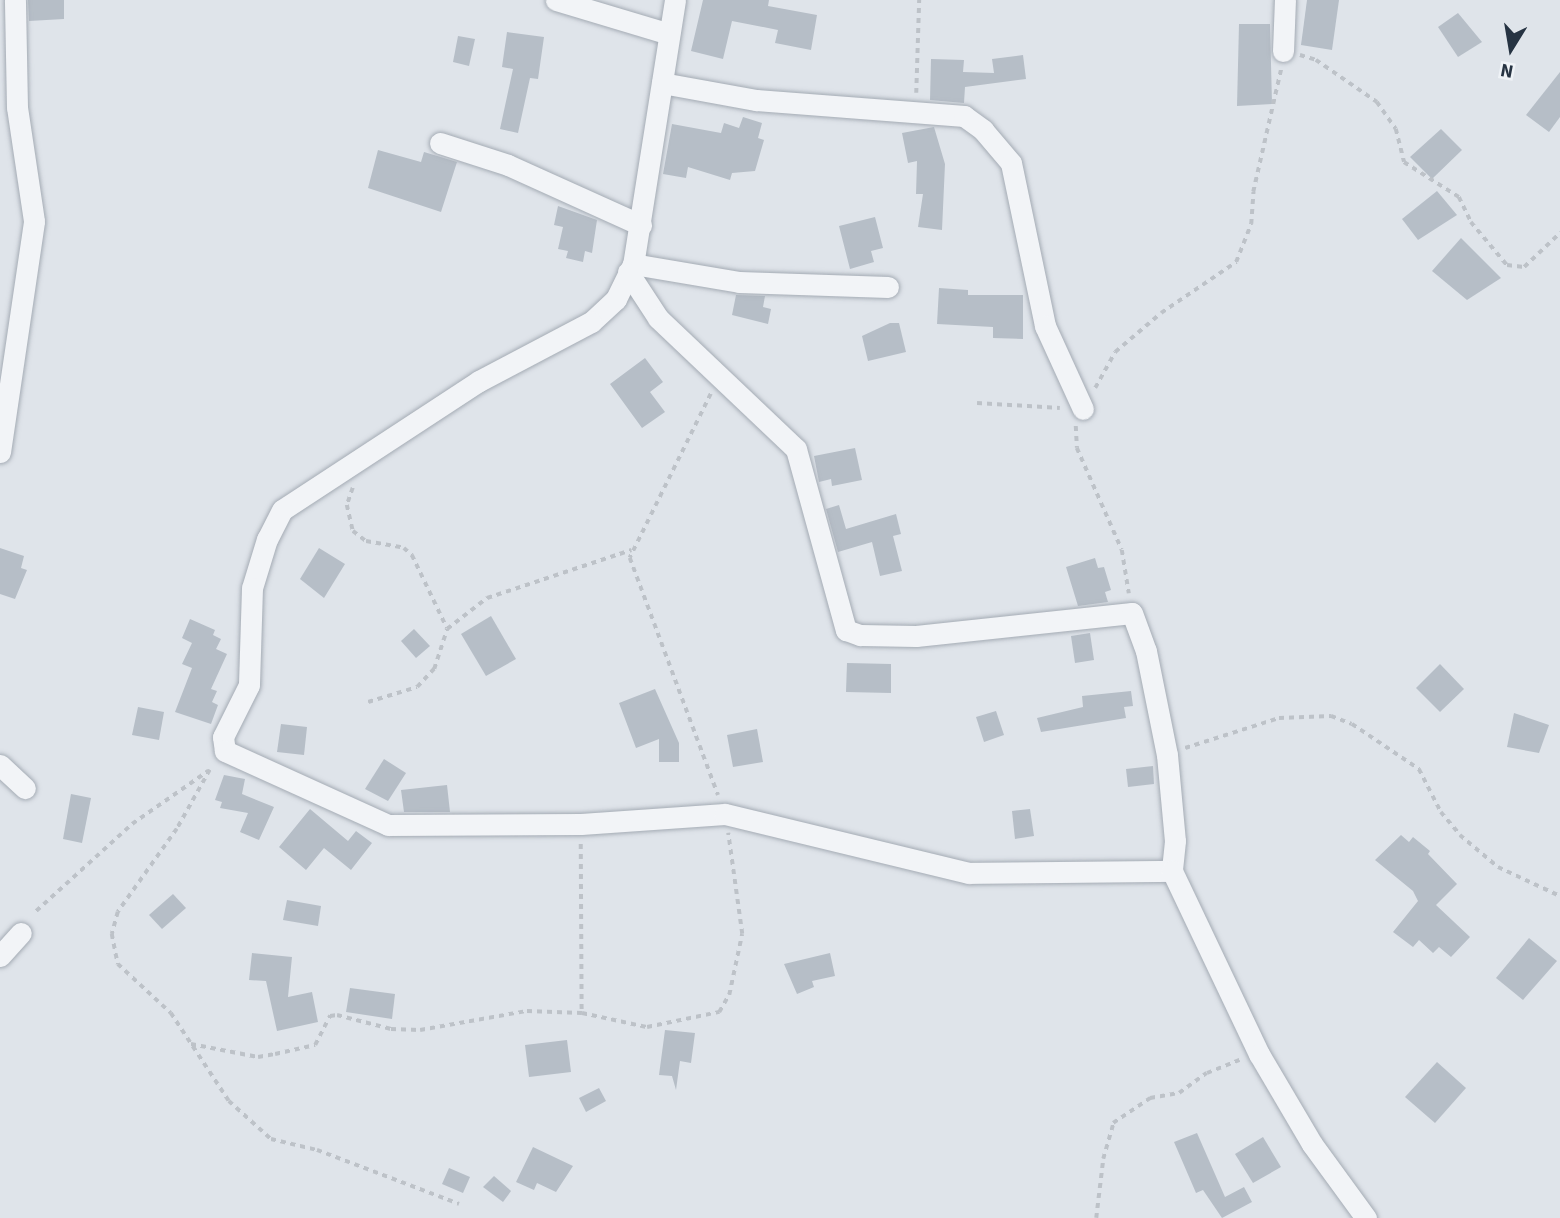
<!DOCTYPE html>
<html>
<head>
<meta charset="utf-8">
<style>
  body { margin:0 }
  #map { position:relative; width:1560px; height:1218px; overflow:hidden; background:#dfe4ea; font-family:"Source Sans 3",sans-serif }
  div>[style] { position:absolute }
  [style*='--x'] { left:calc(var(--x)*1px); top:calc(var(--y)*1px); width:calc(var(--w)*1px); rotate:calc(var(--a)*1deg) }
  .building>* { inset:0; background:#b6bec7 }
  .path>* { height:3.5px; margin-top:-1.75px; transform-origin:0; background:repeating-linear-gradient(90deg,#bdc2c8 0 5px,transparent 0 10px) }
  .roads { filter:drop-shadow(0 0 2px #a4abb4) drop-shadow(0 0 2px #a4abb4) }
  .street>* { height:21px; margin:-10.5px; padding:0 10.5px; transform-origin:10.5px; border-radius:10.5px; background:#f2f4f7 }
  span { translate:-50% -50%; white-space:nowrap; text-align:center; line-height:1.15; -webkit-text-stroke:7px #eff3f7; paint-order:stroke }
  .north { position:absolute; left:1476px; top:14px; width:70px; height:70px; -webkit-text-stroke:5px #eff3f7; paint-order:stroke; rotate:191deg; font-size:19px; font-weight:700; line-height:28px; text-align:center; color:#263342 }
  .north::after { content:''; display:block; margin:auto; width:24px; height:32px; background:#263342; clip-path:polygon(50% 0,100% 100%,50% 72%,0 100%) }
</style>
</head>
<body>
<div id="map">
  <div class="building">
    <i style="clip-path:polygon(28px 0,64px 0,64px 19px,29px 21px)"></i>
    <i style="clip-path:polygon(703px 0,769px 0,768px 6px,817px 15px,811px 50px,775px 43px,778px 30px,732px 21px,723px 59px,691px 51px)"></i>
    <i style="clip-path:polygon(1307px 0,1339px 0,1332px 50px,1301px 45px)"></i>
    <i style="clip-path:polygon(1458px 13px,1482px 42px,1458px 57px,1438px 27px)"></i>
    <i style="clip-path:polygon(1239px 24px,1270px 24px,1272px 104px,1237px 106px)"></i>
    <i style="clip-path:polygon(507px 32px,544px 37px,538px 79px,530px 78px,518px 133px,500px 129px,513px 69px,502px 67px)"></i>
    <i style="clip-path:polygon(458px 36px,475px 39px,469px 66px,453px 62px)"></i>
    <i style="clip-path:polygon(1023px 55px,1026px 79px,965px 87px,964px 103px,930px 100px,931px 59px,964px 60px,963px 72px,994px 73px,992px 59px)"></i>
    <i style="clip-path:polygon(1560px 72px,1560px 117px,1549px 132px,1526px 115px)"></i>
    <i style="clip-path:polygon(743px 117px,762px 123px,758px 138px,764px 140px,755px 171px,732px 173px,730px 180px,688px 167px,686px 178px,663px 174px,672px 124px,721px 133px,724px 123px,739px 128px)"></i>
    <i style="clip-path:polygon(934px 127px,945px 164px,942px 230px,918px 227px,923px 194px,916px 194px,917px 161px,908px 163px,902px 133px)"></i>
    <i style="clip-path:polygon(1441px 129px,1462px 150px,1432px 179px,1410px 157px)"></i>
    <i style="clip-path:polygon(378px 150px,421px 162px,424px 152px,457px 162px,441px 212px,368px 188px)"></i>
    <i style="clip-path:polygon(1437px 191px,1457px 215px,1418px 240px,1402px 219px)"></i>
    <i style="clip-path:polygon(558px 206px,597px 220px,592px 253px,585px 251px,583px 262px,566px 258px,568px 251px,558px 249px,563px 227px,554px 225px)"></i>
    <i style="clip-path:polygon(875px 217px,883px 248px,871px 251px,874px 262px,850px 269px,839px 226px)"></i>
    <i style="clip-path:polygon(1461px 238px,1501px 278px,1467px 300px,1432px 271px)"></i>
    <i style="clip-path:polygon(939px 288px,968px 290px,968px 295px,1023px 295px,1023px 339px,993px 338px,993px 327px,937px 324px)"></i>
    <i style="clip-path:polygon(736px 295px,765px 296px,763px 307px,771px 309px,768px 324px,732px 315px)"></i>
    <i style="clip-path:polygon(890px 323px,899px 323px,906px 352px,868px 361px,862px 336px)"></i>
    <i style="clip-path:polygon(645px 358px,663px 382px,650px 392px,665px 412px,642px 428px,610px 384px)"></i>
    <i style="clip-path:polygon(855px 448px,862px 480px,832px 486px,831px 479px,819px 482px,814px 456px)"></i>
    <i style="clip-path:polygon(839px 505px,846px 529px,896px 514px,901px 534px,893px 536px,902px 571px,880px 576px,872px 542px,838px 552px,826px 509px)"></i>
    <i style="clip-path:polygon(0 548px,24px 556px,21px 568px,27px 570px,15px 599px,0 594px)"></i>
    <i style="clip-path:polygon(319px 548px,345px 564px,324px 598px,300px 579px)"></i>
    <i style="clip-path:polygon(1095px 558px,1098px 568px,1104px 567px,1111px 590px,1105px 592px,1108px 602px,1078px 606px,1066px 567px)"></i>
    <i style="clip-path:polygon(491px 616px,516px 659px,486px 676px,461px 634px)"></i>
    <i style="clip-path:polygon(190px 619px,215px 630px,213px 635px,221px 639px,216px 649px,227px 654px,211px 689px,217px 691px,212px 702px,218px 705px,211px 724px,175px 712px,192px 668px,182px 664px,192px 643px,182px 638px)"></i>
    <i style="clip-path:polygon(414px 629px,430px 646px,416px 658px,401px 641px)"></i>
    <i style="clip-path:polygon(1090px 633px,1094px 660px,1075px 663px,1071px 636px)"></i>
    <i style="clip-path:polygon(847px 663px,891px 664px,891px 693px,846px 692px)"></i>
    <i style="clip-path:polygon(1440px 664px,1464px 689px,1440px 712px,1416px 688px)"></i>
    <i style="clip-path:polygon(655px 689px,679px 743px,679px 762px,659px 762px,659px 739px,636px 748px,619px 703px)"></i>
    <i style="clip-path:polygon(1131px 691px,1133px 706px,1124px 707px,1126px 718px,1041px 732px,1037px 718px,1083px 707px,1082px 696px)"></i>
    <i style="clip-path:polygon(138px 707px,164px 712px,159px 740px,132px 735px)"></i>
    <i style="clip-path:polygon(996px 711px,1004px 735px,984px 742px,976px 717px)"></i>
    <i style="clip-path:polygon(1514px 713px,1549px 725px,1539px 753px,1507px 747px)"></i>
    <i style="clip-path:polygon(281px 724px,307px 727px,304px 755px,277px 752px)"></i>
    <i style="clip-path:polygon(757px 729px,763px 762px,733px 767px,727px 735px)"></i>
    <i style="clip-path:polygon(384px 759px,406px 773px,388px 801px,365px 789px)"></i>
    <i style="clip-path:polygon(1153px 766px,1154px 784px,1128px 787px,1126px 769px)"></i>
    <i style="clip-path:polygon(224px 775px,245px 779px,242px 794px,274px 807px,259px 840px,240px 832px,248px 813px,220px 808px,222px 802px,215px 800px)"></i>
    <i style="clip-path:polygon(447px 785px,450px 812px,404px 812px,401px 790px)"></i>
    <i style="clip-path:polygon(71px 794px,91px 798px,82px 843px,63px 839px)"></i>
    <i style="clip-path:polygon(310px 809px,348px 841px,356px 831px,372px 843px,351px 870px,324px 848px,306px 870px,279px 847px)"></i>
    <i style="clip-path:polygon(1030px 809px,1034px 836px,1015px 839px,1012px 811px)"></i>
    <i style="clip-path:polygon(1401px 835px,1409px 842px,1413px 837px,1430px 851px,1428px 854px,1457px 884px,1436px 905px,1470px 937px,1451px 957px,1439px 947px,1433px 953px,1419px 940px,1413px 947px,1393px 932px,1418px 901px,1413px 891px,1375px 860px)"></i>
    <i style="clip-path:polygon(173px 894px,186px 908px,162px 929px,149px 915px)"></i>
    <i style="clip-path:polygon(287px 900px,321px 906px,318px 926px,283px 920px)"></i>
    <i style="clip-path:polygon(1529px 938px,1557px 961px,1523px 1000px,1496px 978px)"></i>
    <i style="clip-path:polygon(252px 953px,292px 957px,288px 997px,312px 992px,318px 1022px,277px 1031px,266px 981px,249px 980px)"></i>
    <i style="clip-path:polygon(830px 953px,835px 976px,812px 981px,814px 987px,797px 994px,784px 964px)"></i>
    <i style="clip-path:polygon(350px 988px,395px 994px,392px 1019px,346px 1012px)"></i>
    <i style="clip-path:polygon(665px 1030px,695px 1033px,691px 1063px,680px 1061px,676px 1090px,672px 1076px,659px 1075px)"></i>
    <i style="clip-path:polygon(567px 1040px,571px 1072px,529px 1077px,525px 1045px)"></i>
    <i style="clip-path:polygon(1437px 1062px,1466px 1088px,1435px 1123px,1405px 1097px)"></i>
    <i style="clip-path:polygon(599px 1088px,606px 1101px,586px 1112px,579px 1098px)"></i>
    <i style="clip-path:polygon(1197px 1133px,1225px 1197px,1244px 1187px,1252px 1202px,1222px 1218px,1203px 1190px,1196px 1193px,1174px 1142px)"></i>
    <i style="clip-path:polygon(1263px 1137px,1281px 1167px,1253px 1183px,1235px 1154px)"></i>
    <i style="clip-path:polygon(533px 1147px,573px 1166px,556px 1192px,537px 1183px,534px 1190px,516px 1182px)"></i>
    <i style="clip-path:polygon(449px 1168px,470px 1177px,463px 1193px,442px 1184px)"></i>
    <i style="clip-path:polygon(494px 1176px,511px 1191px,503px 1202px,483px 1187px)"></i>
  </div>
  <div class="path">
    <i style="--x:1300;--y:55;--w:17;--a:17"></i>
    <i style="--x:1316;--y:60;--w:74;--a:34.5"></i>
    <i style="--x:1377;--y:102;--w:33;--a:55"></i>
    <i style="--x:1396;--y:129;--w:34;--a:76"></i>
    <i style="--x:1404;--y:162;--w:65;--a:32.5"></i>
    <i style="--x:1459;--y:197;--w:28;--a:64"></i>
    <i style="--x:1471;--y:222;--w:56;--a:50.1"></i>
    <i style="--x:1507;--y:265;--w:17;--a:7"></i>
    <i style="--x:1524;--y:267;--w:50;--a:-43.4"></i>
    <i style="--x:916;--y:93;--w:93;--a:-88.2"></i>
    <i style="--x:1095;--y:388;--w:41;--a:-60.9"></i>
    <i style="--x:1115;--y:352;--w:60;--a:-40.3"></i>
    <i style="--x:1161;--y:313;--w:91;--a:-34.2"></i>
    <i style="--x:1236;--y:262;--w:41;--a:-68.5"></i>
    <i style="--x:1251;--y:224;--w:32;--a:-86"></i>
    <i style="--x:1253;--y:192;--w:126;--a:-77.2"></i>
    <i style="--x:711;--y:394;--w:183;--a:116.3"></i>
    <i style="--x:630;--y:558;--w:253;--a:69.6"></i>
    <i style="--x:977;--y:403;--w:83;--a:3.4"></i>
    <i style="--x:1076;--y:426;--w:22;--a:87"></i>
    <i style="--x:1077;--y:448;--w:111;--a:66.2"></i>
    <i style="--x:1122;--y:550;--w:44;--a:80.8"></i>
    <i style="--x:353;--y:488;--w:18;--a:109"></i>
    <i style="--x:347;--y:505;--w:27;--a:77"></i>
    <i style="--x:353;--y:531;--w:16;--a:38"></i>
    <i style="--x:366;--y:541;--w:39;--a:10"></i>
    <i style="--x:404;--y:548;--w:11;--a:41"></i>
    <i style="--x:412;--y:555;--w:81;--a:64.4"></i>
    <i style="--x:368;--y:702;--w:51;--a:-17"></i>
    <i style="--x:417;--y:687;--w:25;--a:-47"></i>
    <i style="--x:434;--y:669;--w:42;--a:-72"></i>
    <i style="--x:447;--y:629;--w:51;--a:-37.8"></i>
    <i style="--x:487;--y:598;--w:152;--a:-18.4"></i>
    <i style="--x:1185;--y:748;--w:99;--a:-17.7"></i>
    <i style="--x:1279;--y:718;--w:52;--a:-2.2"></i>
    <i style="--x:1331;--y:716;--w:22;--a:21"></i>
    <i style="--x:1352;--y:724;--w:81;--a:33.9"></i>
    <i style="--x:1419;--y:769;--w:48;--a:62.9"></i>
    <i style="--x:1441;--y:812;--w:30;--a:50"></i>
    <i style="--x:1460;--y:835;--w:50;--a:40.1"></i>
    <i style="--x:1498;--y:867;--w:68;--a:25.1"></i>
    <i style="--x:210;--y:770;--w:68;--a:119.2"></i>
    <i style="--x:177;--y:829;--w:102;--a:125.4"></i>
    <i style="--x:118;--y:912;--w:23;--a:105"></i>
    <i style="--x:112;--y:934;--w:31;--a:79"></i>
    <i style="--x:118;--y:964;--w:72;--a:42.8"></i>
    <i style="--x:171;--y:1013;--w:105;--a:56.6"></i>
    <i style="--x:229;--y:1101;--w:57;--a:42.1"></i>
    <i style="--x:271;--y:1139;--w:47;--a:13.4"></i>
    <i style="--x:317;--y:1150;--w:152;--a:20.8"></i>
    <i style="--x:581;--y:844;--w:169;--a:89.7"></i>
    <i style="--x:36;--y:911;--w:130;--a:-42.2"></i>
    <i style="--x:132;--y:824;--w:93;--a:-34.9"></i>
    <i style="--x:191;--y:1044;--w:68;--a:11"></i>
    <i style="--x:258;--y:1057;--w:17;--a:-10"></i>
    <i style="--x:275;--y:1054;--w:41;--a:-12.7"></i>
    <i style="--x:315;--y:1045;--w:33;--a:-63"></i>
    <i style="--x:330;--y:1016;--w:7;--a:-8"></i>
    <i style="--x:337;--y:1015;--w:56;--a:14.5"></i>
    <i style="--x:391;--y:1029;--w:29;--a:2"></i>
    <i style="--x:420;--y:1030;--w:109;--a:-10.1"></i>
    <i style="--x:527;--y:1011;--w:55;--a:2.1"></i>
    <i style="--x:582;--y:1013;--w:66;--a:12.2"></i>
    <i style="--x:647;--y:1027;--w:74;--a:-11.8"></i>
    <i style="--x:719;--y:1012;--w:20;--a:-60"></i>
    <i style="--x:729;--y:995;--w:62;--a:-78"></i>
    <i style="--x:742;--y:934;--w:102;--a:-97.9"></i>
    <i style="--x:1096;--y:1218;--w:59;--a:-83.2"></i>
    <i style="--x:1103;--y:1159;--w:37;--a:-74"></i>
    <i style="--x:1113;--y:1123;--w:45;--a:-34"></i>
    <i style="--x:1150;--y:1098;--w:29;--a:-10"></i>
    <i style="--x:1179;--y:1093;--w:34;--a:-36"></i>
    <i style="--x:1207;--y:1073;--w:35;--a:-22"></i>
  </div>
  <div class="roads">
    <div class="street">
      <i style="--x:556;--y:0;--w:118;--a:16.7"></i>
      <i style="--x:675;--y:0;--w:267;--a:99"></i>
      <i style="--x:633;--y:264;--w:39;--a:116"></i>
      <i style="--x:616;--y:299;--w:34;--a:137"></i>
      <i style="--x:591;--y:322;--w:127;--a:152.2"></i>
      <i style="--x:479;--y:381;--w:235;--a:146.8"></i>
      <i style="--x:282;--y:510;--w:33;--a:117"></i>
      <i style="--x:267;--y:539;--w:51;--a:107"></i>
      <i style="--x:252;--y:588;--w:97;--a:91.8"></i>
      <i style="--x:249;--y:685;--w:58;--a:116.6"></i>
      <i style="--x:223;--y:737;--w:14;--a:82"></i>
      <i style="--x:225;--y:751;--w:179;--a:24.4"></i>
      <i style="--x:388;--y:825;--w:193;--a:-0.3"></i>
      <i style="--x:581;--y:824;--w:144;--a:-4"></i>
      <i style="--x:725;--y:814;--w:251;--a:13.6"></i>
      <i style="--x:969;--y:873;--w:203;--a:-0.6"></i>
      <i style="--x:1283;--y:51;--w:51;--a:-87.8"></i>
      <i style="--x:662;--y:83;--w:96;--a:10.3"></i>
      <i style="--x:756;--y:100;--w:209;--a:4.4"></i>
      <i style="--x:964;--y:116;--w:24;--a:36"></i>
      <i style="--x:983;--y:130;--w:43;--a:49.7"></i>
      <i style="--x:1011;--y:163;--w:167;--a:78.2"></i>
      <i style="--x:1045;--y:326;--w:91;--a:65.4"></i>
      <i style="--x:440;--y:143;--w:71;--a:17.9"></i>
      <i style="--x:508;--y:165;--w:146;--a:24.3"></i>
      <i style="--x:633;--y:264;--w:108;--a:9.6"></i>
      <i style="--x:739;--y:282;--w:149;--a:1.9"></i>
      <i style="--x:628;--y:272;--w:55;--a:56.9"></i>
      <i style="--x:658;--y:318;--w:190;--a:43.5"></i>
      <i style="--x:796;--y:449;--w:188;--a:74.6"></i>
      <i style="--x:846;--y:630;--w:15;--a:20"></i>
      <i style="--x:860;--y:635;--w:56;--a:1"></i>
      <i style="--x:916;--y:636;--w:217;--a:-6.1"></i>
      <i style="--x:1132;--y:613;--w:40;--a:69.8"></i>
      <i style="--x:1146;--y:651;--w:106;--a:78.6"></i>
      <i style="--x:1167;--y:755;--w:86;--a:84.7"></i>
      <i style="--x:1175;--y:841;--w:30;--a:96"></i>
      <i style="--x:1172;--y:871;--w:203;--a:64.6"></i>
      <i style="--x:1259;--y:1054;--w:104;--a:59.5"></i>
      <i style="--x:1312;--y:1144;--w:92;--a:53.9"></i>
      <i style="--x:0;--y:452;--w:233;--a:-81.6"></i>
      <i style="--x:34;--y:221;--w:115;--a:-98.5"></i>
      <i style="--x:17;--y:107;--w:107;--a:-91.1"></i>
      <i style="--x:0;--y:765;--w:34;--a:43"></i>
      <i style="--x:0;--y:956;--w:31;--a:-48"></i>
    </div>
  </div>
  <div class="north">N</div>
</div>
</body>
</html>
